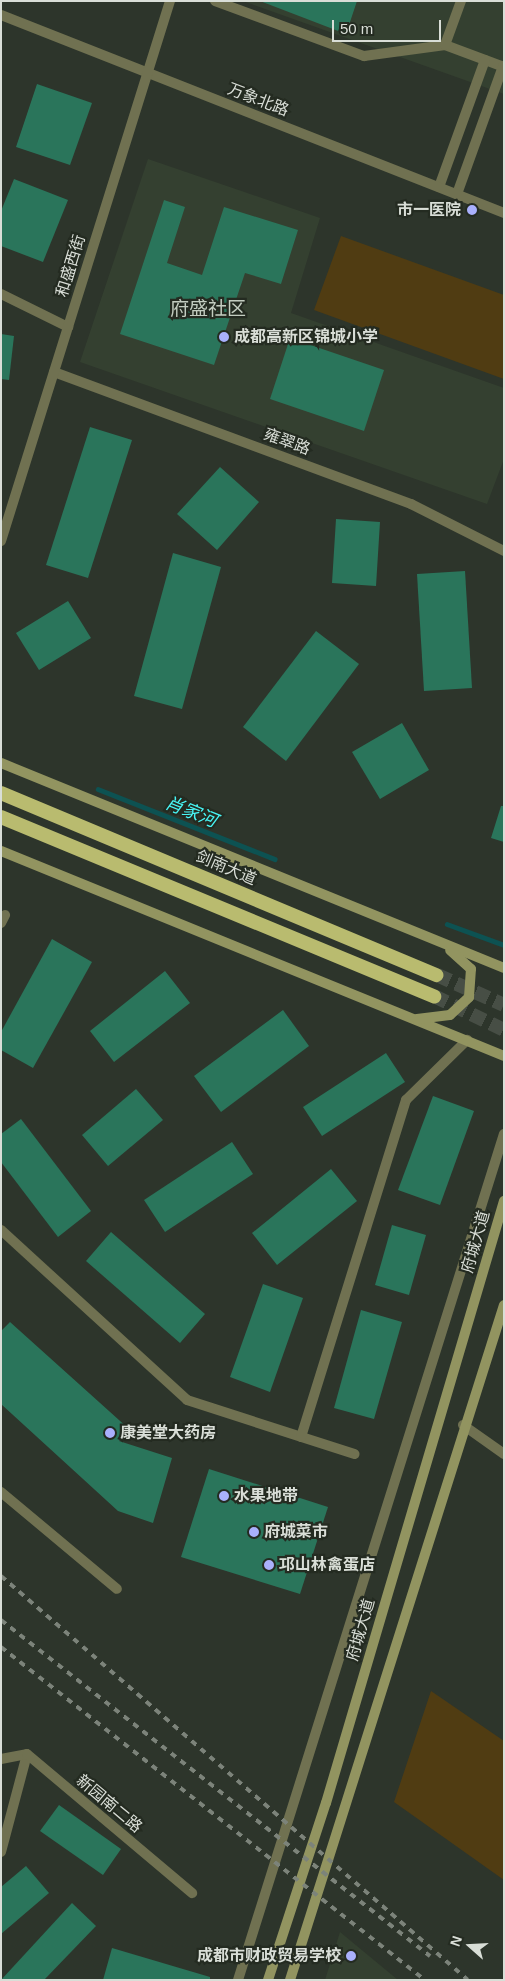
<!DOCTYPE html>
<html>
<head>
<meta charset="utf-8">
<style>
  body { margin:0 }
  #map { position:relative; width:505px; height:1981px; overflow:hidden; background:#2d352b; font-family:Arial,"Noto Sans SC",sans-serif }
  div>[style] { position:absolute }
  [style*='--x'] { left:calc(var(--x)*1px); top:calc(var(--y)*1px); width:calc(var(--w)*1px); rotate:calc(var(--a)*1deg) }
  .built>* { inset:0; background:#344030 }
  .green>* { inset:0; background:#503c12 }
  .stream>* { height:4.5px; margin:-2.25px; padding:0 2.25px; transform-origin:2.25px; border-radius:2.25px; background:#0d5252 }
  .building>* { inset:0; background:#2a755b }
  .trunk-tunnel>* { height:14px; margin-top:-7px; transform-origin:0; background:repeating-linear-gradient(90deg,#474e45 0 14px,transparent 0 21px) }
  .minor>* { height:10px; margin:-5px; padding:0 5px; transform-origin:5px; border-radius:5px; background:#707151 }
  .tertiary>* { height:10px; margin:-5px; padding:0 5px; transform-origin:5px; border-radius:5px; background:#707151 }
  .secondary>* { height:10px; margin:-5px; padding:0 5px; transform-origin:5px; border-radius:5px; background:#929460 }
  .trunk>* { height:14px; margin:-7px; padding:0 7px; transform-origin:7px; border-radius:7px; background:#b9bb6f }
  .rail>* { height:4px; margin-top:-2px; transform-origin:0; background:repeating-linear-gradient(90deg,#7c837a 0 6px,transparent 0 12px) }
  .dots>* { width:14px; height:14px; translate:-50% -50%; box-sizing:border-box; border:2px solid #242b21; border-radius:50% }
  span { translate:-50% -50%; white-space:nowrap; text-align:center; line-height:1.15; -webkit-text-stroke:4.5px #242b21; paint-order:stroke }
  .street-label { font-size:16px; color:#d9ded7 }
  .poi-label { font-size:16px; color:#d9ded7; font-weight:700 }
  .right { translate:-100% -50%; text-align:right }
  .left { translate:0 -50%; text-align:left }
  .water-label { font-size:18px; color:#48f5f5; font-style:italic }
  .quarter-label { font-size:19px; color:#c3cdc0 }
  .frame { position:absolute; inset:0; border:2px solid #d9ded7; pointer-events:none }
  .north { position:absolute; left:445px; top:1921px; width:50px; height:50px; -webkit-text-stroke:4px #242b21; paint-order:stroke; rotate:289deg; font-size:14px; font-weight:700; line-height:20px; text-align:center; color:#d9ded7 }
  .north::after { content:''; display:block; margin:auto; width:18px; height:22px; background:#d9ded7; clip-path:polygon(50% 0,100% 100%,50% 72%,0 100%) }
  .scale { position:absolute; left:332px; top:20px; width:109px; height:22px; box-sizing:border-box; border:2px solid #d9ded7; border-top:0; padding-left:6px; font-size:15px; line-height:18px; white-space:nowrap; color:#d9ded7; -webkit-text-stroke:4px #242b21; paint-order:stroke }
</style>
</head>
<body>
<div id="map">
  <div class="built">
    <i style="clip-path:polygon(243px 1px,504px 1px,504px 94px)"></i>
    <i style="clip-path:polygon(148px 159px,320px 218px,291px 313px,504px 388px,504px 459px,487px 504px,80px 362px)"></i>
    <i style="clip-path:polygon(340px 1932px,398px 1980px,325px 1980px)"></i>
  </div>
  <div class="green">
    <i style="clip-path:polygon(341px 236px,504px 295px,504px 379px,314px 310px)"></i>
    <i style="clip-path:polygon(431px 1691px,504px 1741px,504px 1880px,394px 1802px)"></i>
  </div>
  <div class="stream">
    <i style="--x:98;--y:789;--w:190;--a:21.6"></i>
    <i style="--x:447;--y:924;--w:61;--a:20.2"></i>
  </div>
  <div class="building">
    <i style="clip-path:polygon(260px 1px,357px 1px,346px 34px)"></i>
    <i style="clip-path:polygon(37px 84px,92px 103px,70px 165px,16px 147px)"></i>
    <i style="clip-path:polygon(14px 179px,68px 200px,43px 262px,1px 246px,1px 211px)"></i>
    <i style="clip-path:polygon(164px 200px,185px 207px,167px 263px,202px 275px,224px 207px,298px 230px,281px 284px,245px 273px,214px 365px,120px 334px)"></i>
    <i style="clip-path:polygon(1px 334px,14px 336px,9px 380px,1px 379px)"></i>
    <i style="clip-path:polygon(290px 338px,384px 370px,364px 431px,270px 399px)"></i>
    <i style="clip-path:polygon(90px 427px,132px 440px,88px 578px,46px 565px)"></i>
    <i style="clip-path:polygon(220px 467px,259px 502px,217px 550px,177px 514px)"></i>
    <i style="clip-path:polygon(336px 519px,380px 522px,376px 586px,332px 583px)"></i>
    <i style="clip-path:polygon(173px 553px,221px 567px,182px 709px,134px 696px)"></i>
    <i style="clip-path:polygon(465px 571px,472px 688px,424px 691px,417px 574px)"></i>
    <i style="clip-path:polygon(68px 601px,91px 638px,39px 670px,16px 633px)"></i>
    <i style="clip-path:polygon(316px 631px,359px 664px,286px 761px,243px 727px)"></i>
    <i style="clip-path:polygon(402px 723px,429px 770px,380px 799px,352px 752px)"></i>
    <i style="clip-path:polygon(501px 806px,504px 806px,504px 842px,491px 838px)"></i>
    <i style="clip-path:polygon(52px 939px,92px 962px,33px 1068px,1px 1050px,1px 1032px)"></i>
    <i style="clip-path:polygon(165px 971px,190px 1003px,114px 1062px,90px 1031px)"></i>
    <i style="clip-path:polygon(283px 1010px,309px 1046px,221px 1112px,194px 1076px)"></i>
    <i style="clip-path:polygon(386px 1053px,405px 1082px,322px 1136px,303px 1107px)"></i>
    <i style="clip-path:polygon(136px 1089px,163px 1120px,108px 1166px,82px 1135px)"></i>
    <i style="clip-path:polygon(433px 1096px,474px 1111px,440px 1205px,398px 1190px)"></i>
    <i style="clip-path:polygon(21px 1119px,91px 1211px,58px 1237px,1px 1162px,1px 1134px)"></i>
    <i style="clip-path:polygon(232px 1142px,253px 1174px,165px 1232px,144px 1200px)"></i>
    <i style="clip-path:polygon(331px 1169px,357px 1201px,277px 1265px,252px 1233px)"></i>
    <i style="clip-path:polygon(392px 1225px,426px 1235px,409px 1295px,375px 1285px)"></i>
    <i style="clip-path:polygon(111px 1232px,205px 1314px,180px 1343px,86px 1261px)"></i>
    <i style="clip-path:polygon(263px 1284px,303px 1298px,270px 1392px,230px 1377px)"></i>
    <i style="clip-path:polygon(361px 1310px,402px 1322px,374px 1419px,334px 1408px)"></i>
    <i style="clip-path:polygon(10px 1322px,129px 1429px,119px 1441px,172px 1458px,153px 1523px,118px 1511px,1px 1404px,1px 1331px)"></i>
    <i style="clip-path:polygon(209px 1469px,328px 1507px,300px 1594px,181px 1557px)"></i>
    <i style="clip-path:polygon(59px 1805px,121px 1849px,103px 1875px,40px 1831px)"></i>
    <i style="clip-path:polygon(26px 1866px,49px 1893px,1px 1934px,1px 1887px)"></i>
    <i style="clip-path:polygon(72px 1903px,96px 1926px,44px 1980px,1px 1980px)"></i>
    <i style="clip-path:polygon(112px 1948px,210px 1977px,210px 1980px,103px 1980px)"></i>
  </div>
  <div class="trunk-tunnel">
    <i style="--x:437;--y:975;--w:73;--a:24.1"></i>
    <i style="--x:434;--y:996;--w:78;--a:25.9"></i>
  </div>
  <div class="minor">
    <i style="--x:215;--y:1;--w:159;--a:20.3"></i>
    <i style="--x:364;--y:56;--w:82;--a:-7.7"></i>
    <i style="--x:445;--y:45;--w:63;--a:20.4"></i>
    <i style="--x:445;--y:45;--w:47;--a:-70"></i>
    <i style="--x:439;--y:187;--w:135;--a:-70.1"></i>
    <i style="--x:457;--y:194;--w:136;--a:-70.2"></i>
    <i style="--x:1;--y:294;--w:75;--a:26.2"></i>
    <i style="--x:1;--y:923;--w:9;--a:-63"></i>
    <i style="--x:1;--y:1230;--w:252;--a:42.4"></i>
    <i style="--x:187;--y:1400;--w:176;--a:17.9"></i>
    <i style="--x:301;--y:1437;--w:353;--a:-72.7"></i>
    <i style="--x:406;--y:1100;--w:86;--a:-44.5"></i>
    <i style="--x:1;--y:1492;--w:151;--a:39.9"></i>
    <i style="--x:1;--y:1852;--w:101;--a:-75.1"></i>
    <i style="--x:238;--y:1980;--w:887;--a:-72.55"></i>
  </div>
  <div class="tertiary">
    <i style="--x:1;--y:15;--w:541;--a:21.49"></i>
    <i style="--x:54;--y:372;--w:381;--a:20.3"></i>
    <i style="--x:411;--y:504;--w:104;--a:26.8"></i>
    <i style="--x:1;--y:541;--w:566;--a:-72.62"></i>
    <i style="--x:463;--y:1425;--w:50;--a:35.3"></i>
    <i style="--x:1;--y:1759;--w:26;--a:-11"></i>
    <i style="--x:27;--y:1754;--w:216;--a:40.1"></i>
  </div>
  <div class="secondary">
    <i style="--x:1;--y:763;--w:543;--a:22.17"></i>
    <i style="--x:1;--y:851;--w:543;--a:22.17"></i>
    <i style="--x:417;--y:1019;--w:33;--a:-7"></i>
    <i style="--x:450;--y:1015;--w:26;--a:-43"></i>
    <i style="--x:469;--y:997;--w:28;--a:-86"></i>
    <i style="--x:471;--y:969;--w:28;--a:-138"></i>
    <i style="--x:268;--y:1980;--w:186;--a:-71.9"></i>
    <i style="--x:326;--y:1803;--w:628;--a:-73.53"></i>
    <i style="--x:290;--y:1980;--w:708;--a:-72.41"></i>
  </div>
  <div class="trunk">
    <i style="--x:1;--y:793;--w:472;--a:22.7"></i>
    <i style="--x:1;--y:817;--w:469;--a:22.5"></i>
  </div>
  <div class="rail">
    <i style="--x:1;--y:1576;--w:617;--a:40.86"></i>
    <i style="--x:1;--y:1620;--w:545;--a:38.07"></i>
    <i style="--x:1;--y:1647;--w:539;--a:38.15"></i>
  </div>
  <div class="dots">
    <i style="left:472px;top:210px;background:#a9b0fc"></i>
    <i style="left:224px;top:337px;background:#a9b0fc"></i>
    <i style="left:110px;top:1433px;background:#a9b0fc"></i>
    <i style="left:224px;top:1496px;background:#a9b0fc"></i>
    <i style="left:254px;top:1532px;background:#a9b0fc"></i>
    <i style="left:269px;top:1565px;background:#a9b0fc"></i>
    <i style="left:351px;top:1956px;background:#a9b0fc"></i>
  </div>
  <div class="street-label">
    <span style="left:258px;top:100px;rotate:21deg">万象北路</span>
    <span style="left:71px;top:266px;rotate:-73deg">和盛西街</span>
    <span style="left:287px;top:442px;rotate:20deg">雍翠路</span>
    <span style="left:226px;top:868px;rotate:23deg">剑南大道</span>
    <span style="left:476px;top:1242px;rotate:-74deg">府城大道</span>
    <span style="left:361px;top:1630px;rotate:-74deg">府城大道</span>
    <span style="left:109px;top:1804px;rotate:40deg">新园南二路</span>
  </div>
  <div class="poi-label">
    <span class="right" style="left:461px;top:210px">市一医院</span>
    <span class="left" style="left:234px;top:337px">成都高新区锦城小学</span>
    <span class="left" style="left:120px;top:1433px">康美堂大药房</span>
    <span class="left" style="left:234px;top:1496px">水果地带</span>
    <span class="left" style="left:264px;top:1532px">府城菜市</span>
    <span class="left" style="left:279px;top:1565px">邛山林禽蛋店</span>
    <span class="right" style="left:341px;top:1956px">成都市财政贸易学校</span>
  </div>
  <div class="water-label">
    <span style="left:191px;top:812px;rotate:22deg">肖家河</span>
  </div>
  <div class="quarter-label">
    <span style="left:208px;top:309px">府盛社区</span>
  </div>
  <div class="frame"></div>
  <div class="north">N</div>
  <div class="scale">50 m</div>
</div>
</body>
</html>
